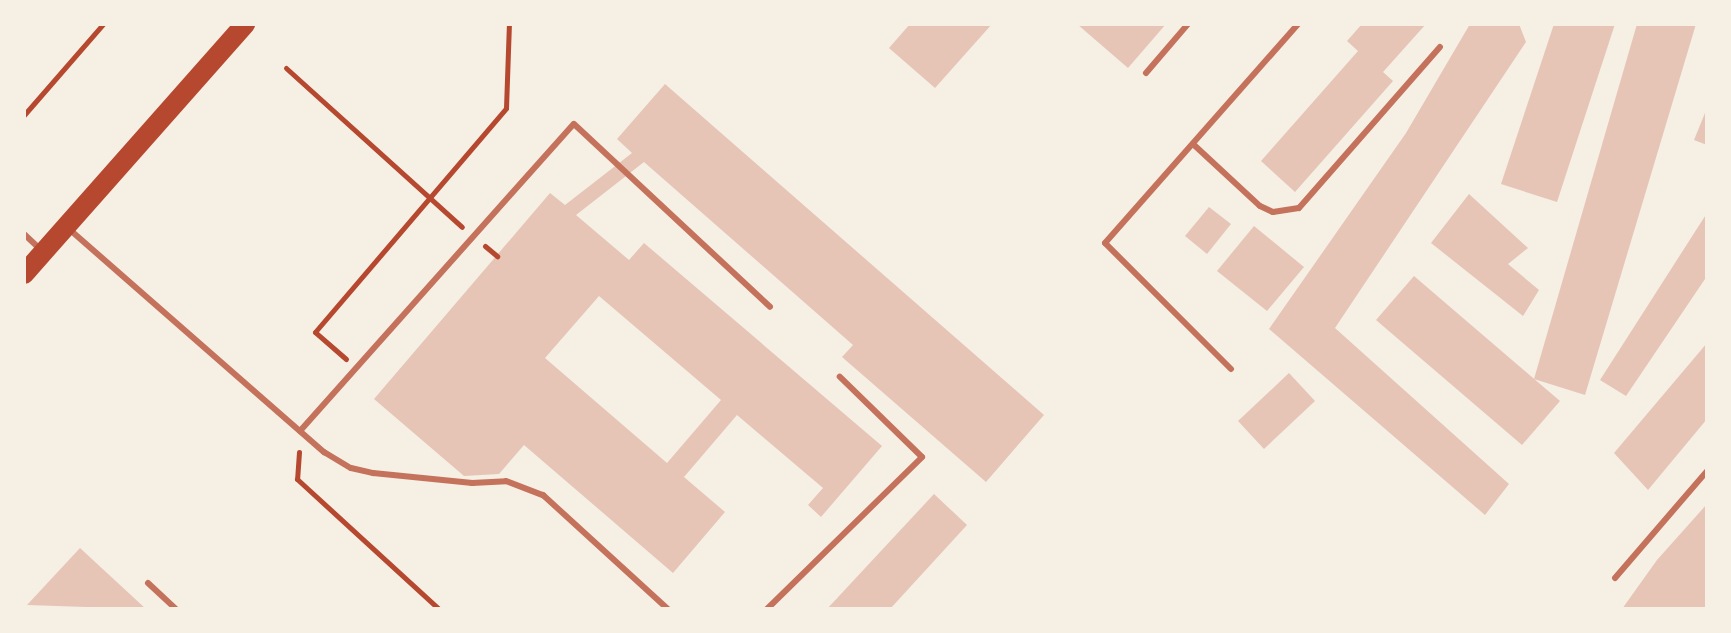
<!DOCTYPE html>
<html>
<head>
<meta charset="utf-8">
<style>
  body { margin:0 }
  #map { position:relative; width:1731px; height:633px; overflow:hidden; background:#f6efe4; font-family:"Crimson Pro",serif }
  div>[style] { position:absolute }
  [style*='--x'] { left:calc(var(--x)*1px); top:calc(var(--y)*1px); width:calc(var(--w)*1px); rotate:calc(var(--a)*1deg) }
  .building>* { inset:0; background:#e6c5b7 }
  .path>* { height:5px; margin:-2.5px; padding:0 2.5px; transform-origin:2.5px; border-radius:2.5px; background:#b5482f }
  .service>* { height:6px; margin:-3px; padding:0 3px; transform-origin:3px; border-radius:3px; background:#c5725c }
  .primary>* { height:20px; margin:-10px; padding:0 10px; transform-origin:10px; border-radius:10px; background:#b5482f }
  span { translate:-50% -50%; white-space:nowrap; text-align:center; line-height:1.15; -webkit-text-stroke:8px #f6efe4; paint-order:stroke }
  .frame { position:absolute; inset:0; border:26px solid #f6efe4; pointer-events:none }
</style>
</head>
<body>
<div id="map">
  <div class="building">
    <i style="clip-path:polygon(910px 24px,992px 24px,935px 88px,889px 48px)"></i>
    <i style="clip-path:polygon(1077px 24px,1166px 24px,1128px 68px)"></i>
    <i style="clip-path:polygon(1362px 24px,1426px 24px,1383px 72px,1393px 81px,1295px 192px,1261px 161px,1358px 51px,1347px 41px)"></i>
    <i style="clip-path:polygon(1470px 24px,1519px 24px,1526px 42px,1335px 328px,1509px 484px,1485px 515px,1269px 329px,1406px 133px)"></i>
    <i style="clip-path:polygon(1554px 24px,1615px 24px,1557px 202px,1501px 184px)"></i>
    <i style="clip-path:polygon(1637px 24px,1696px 24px,1585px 395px,1534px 379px)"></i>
    <i style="clip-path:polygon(evenodd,665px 84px,1044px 415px,986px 482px,842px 357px,853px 345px,644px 162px,576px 215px,629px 260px,644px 243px,882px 446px,821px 517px,808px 505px,823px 488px,737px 415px,684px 477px,725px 512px,673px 573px,524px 445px,499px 474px,464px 476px,374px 399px,550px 193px,565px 205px,632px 153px,617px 139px,665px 84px,599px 296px,721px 400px,667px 463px,545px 358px,599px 296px)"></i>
    <i style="clip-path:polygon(1707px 108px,1707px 145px,1694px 140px)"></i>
    <i style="clip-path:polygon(1469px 194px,1528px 248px,1508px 264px,1539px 290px,1523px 316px,1431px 243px)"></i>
    <i style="clip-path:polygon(1209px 207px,1231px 224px,1207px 254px,1185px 236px)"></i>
    <i style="clip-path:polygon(1707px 213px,1707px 276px,1626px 396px,1600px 380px)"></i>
    <i style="clip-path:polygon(1254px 226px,1304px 267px,1267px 311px,1217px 271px)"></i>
    <i style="clip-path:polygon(1414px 276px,1560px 401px,1522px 445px,1376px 320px)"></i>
    <i style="clip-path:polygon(1707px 343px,1707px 419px,1648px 490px,1614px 453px)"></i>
    <i style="clip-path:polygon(1289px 373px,1315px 401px,1264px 449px,1238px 421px)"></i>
    <i style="clip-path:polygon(934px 494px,967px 525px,890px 609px,827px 609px)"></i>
    <i style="clip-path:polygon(1707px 504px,1707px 609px,1622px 609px,1657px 560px)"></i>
    <i style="clip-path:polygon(80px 548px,146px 609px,27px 605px)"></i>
  </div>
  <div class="path">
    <i style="--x:286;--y:68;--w:237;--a:42.1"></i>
    <i style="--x:24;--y:115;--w:121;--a:-49"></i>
    <i style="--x:485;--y:246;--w:16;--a:40"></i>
    <i style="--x:346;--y:359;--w:41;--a:-138.9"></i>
    <i style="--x:315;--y:332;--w:294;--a:-49.5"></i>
    <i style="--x:506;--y:108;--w:84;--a:-88"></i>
    <i style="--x:299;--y:452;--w:27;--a:94"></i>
    <i style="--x:297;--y:479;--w:193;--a:42.5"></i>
  </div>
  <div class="service">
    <i style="--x:1146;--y:73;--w:65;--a:-49.4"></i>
    <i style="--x:1193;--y:144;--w:91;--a:42.8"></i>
    <i style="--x:1260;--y:206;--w:14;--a:25"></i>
    <i style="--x:1273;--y:212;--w:26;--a:-9"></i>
    <i style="--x:1299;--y:208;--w:214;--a:-48.8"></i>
    <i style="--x:69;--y:229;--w:339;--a:41.2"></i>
    <i style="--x:324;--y:452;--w:31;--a:31"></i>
    <i style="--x:351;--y:468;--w:23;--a:13"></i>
    <i style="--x:373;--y:473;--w:100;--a:5.8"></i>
    <i style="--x:472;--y:483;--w:34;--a:-3"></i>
    <i style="--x:506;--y:481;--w:40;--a:21"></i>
    <i style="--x:543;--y:495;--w:169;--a:42.4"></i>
    <i style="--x:24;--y:234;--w:23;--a:43"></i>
    <i style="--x:1231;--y:369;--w:178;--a:-135"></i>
    <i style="--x:1105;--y:243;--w:292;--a:-48.6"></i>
    <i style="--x:300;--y:431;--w:411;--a:-48.3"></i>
    <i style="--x:574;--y:124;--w:268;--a:43"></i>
    <i style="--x:1615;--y:578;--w:141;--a:-49.3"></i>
    <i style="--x:148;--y:583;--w:38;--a:43"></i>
    <i style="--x:767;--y:609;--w:217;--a:-44.4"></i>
    <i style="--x:922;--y:457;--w:115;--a:-135.7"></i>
  </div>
  <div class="primary">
    <i style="--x:24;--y:274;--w:334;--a:-48.5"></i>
  </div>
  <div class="frame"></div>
</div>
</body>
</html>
